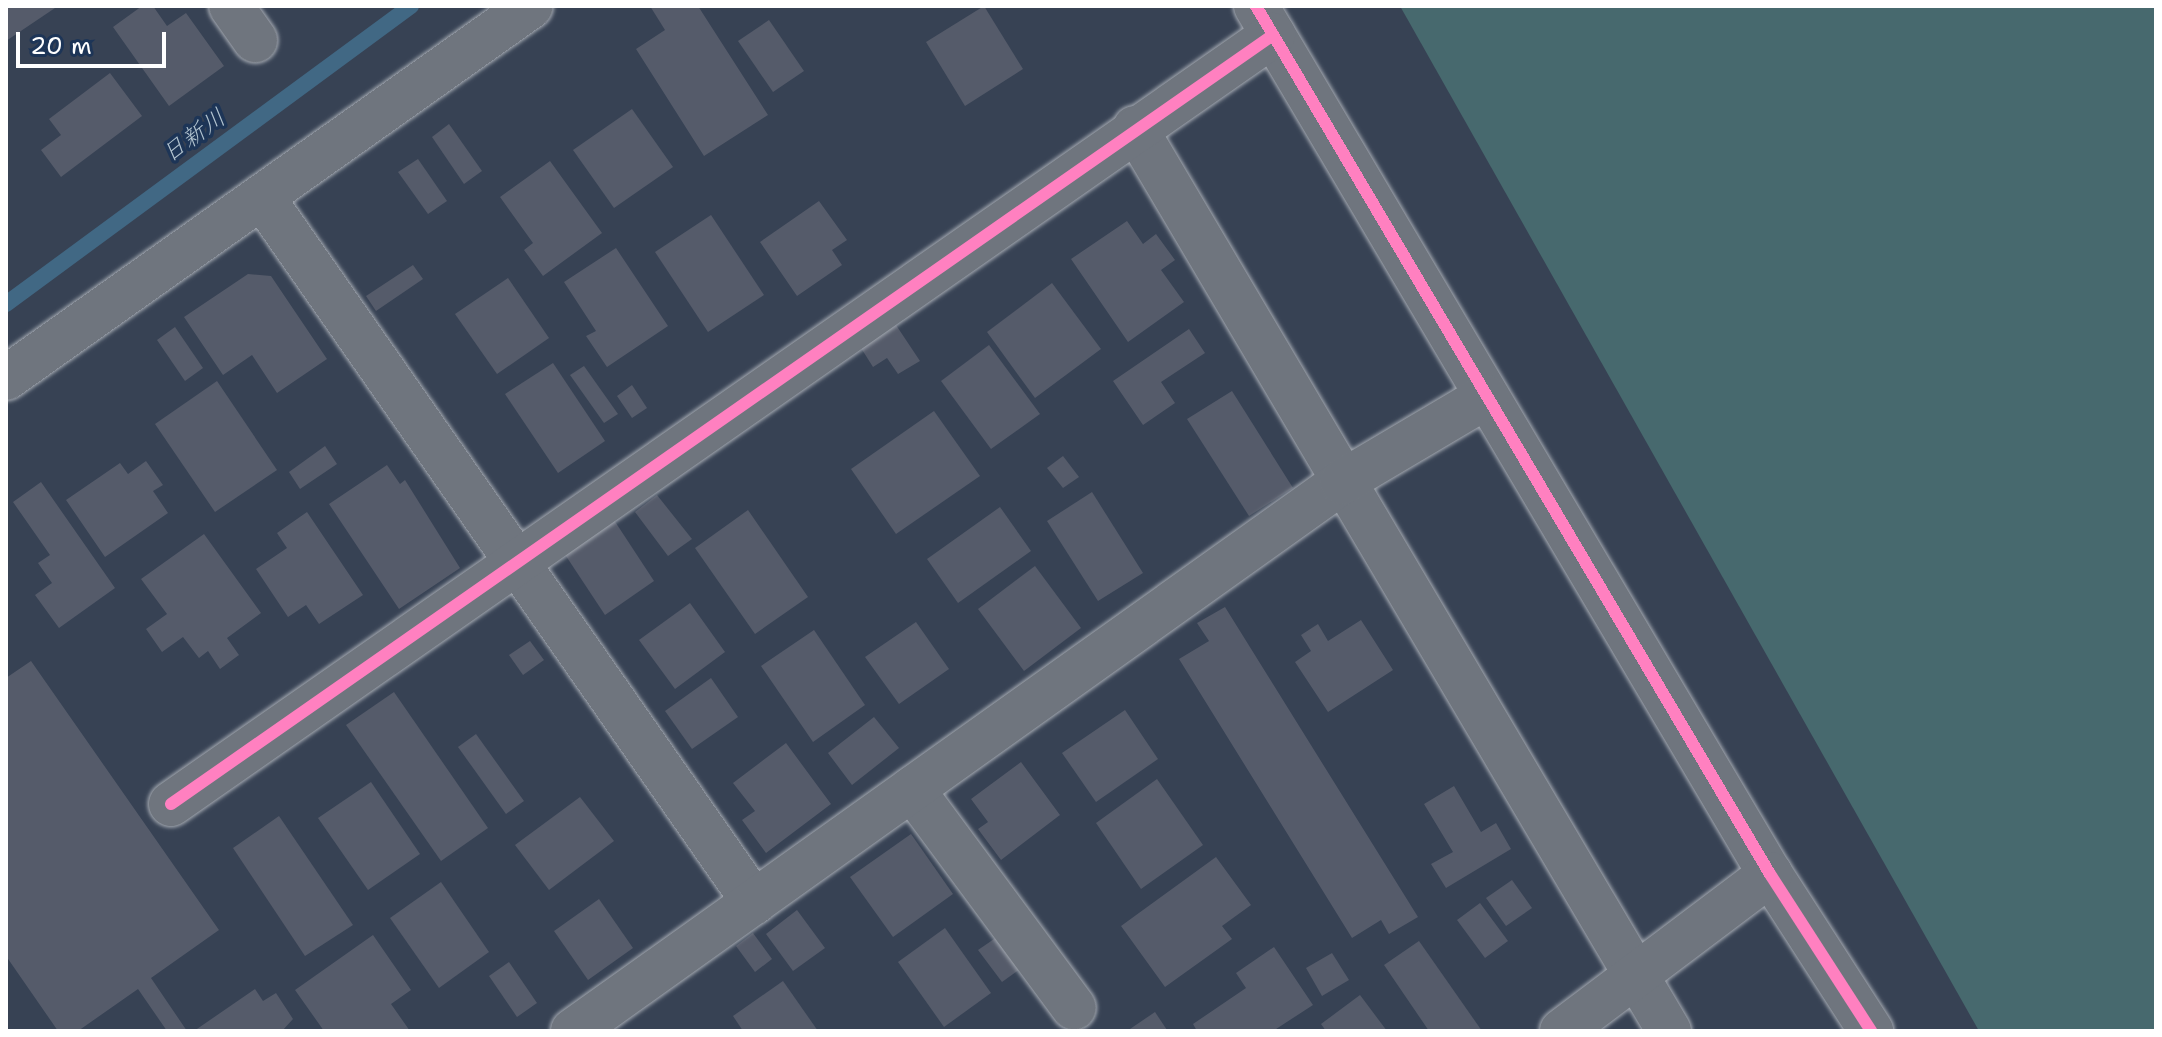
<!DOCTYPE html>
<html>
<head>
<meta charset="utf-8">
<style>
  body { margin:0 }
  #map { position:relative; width:2162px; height:1037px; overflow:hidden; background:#374254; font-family:"Shantell Sans","Klee One",sans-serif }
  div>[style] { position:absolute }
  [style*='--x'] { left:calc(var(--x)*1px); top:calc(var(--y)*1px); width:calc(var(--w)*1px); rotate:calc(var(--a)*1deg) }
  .green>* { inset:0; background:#47696e }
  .stream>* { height:16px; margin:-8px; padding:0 8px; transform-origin:8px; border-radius:8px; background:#416884 }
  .building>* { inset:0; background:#555b6a }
  .roads { filter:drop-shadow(0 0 2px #a5aab2) drop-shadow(0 0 2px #a5aab2) }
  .minor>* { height:44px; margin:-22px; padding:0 22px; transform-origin:22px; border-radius:22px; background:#6f757e }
  .cycleway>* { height:12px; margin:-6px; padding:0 6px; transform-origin:6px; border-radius:6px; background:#ff80c0 }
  span { translate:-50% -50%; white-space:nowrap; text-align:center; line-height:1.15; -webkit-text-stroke:7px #1d3557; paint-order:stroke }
  .water-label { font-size:24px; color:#b3c4d0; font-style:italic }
  .frame { position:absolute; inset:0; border:8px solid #fff; pointer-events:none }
  .scale { position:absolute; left:16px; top:32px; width:150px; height:36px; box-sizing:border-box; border:4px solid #fff; border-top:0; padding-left:10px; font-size:24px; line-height:28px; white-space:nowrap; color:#fff; -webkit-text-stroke:6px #1d3557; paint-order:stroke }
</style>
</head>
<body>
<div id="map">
  <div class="green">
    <i style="clip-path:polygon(1400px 6px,2156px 6px,2156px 1031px,1979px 1031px)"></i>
  </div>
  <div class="stream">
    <i style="--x:6;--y:304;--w:503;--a:-36.35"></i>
  </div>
  <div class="building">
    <i style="clip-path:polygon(6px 6px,58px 6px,6px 41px)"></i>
    <i style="clip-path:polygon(142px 6px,153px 6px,167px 26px,186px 13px,224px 66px,169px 106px,113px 27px)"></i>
    <i style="clip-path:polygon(650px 6px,698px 6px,768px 115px,704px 156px,636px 49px,665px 30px)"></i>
    <i style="clip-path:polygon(984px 6px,1023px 69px,965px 106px,926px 42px)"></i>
    <i style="clip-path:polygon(769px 20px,804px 71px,773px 92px,738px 41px)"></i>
    <i style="clip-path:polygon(110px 73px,142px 116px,61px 177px,41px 150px,61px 135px,49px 119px)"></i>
    <i style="clip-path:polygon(632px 109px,673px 167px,614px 208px,573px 150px)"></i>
    <i style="clip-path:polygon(449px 124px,482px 171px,464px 184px,432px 137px)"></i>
    <i style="clip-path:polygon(418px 159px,447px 201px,428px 214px,398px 172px)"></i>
    <i style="clip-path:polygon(550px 161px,602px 233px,543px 276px,524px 250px,533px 243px,500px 197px)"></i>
    <i style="clip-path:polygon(819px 201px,847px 240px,832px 250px,842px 265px,797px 296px,760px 242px)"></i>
    <i style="clip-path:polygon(711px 215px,764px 295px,708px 332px,655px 252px)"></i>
    <i style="clip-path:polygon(1127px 221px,1143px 244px,1156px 234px,1175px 260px,1161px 270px,1184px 302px,1128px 342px,1071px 259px)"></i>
    <i style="clip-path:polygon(616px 248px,668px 326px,607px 367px,586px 336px,596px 331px,564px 282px)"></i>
    <i style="clip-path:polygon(413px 265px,423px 279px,376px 311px,366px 296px)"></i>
    <i style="clip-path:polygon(248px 274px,271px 276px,327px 359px,277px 393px,252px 355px,223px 375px,184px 317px)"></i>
    <i style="clip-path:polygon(508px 278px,549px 338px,497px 374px,455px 314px)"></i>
    <i style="clip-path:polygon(1052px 283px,1101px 349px,1035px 398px,987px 332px)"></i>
    <i style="clip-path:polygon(896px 325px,920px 361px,898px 374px,887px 358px,873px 367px,861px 348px)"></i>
    <i style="clip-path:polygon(175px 327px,203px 368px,185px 381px,157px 340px)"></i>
    <i style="clip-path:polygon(1189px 329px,1205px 353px,1161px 382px,1175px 403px,1143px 425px,1113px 381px)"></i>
    <i style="clip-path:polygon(989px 345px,1040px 414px,991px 449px,941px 381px)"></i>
    <i style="clip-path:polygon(553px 363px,605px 441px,558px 473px,505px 394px)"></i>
    <i style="clip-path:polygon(584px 366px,618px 414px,604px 423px,570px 375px)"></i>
    <i style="clip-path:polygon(217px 381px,277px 470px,215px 512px,155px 424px)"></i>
    <i style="clip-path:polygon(632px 385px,647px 408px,632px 418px,617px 396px)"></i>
    <i style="clip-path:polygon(1232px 391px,1293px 488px,1249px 516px,1187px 419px)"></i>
    <i style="clip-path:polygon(934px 411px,980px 476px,896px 534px,851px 469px)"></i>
    <i style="clip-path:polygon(325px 446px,337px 464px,300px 489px,289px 472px)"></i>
    <i style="clip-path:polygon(1063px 456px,1079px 477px,1063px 488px,1047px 468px)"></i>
    <i style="clip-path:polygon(146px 461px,163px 485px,153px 491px,168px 513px,105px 557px,66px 500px,120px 463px,128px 474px)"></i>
    <i style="clip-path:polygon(387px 465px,400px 484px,405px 480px,460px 568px,399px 609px,329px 504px)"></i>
    <i style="clip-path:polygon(41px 482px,115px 588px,59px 628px,35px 595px,52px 583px,38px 563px,50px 555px,13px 502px)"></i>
    <i style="clip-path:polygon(1092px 492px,1143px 573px,1098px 601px,1047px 521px)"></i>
    <i style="clip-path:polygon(657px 495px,692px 539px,668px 556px,635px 512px)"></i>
    <i style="clip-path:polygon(1000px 507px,1031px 551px,958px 603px,927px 559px)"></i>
    <i style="clip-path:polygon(748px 510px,808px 597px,755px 634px,695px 548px)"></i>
    <i style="clip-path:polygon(307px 512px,363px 595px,319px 624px,306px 605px,288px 617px,256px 569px,287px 548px,277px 533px)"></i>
    <i style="clip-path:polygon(614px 520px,654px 581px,605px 615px,564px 553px)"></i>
    <i style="clip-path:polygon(204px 534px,261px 613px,227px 638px,239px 655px,220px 669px,208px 651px,199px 658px,183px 637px,162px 652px,146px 629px,167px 614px,141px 579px)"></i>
    <i style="clip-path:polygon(1035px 566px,1081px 628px,1024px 671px,978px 609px)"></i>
    <i style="clip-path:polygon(690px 603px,725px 652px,675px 689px,639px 640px)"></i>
    <i style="clip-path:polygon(1225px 607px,1418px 917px,1389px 934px,1381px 920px,1352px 938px,1179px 659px,1209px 641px,1197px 623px)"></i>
    <i style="clip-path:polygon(1361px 620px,1393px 670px,1328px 712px,1295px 662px,1311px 651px,1301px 635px,1318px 624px,1328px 641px)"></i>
    <i style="clip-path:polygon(916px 622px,949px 669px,899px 704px,865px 657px)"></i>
    <i style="clip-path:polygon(814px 630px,865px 705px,813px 742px,761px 666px)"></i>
    <i style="clip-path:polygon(530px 641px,544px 660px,523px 675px,509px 655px)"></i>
    <i style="clip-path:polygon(31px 661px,219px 930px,151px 978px,187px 1031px,167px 1031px,138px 989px,78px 1031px,58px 1031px,6px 956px,6px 678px)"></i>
    <i style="clip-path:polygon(711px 678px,738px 717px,692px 749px,665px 711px)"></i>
    <i style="clip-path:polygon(394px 692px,488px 828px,441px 861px,346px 725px)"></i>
    <i style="clip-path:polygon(1125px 710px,1158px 759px,1096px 802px,1062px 753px)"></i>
    <i style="clip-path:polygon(874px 717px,899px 748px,852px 785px,828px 753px)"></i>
    <i style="clip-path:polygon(476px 734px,524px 801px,506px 814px,458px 747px)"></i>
    <i style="clip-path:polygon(786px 743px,831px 804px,766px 853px,742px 820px,755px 811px,733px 783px)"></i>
    <i style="clip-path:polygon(1021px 762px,1060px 815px,1001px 860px,978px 829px,988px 822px,971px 799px)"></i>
    <i style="clip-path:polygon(1157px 779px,1203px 845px,1141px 889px,1096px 823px)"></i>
    <i style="clip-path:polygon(371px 782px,420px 854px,368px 890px,318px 818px)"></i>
    <i style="clip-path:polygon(1454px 786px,1481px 832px,1496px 823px,1511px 849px,1446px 888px,1431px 864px,1453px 852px,1424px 804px)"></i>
    <i style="clip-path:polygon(580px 797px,614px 841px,549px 890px,515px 845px)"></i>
    <i style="clip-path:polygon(279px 816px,353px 925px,305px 956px,233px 848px)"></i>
    <i style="clip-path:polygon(911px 834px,953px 894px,893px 937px,850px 877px)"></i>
    <i style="clip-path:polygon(1216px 857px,1251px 905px,1222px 926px,1232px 939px,1165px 987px,1121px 926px)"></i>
    <i style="clip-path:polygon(1512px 880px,1532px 908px,1506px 926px,1486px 898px)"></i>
    <i style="clip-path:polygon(441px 882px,489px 952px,439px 988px,390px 918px)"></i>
    <i style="clip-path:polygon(599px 899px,633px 948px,588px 980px,554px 931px)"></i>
    <i style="clip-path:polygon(1480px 903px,1508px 941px,1485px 958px,1457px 920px)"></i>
    <i style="clip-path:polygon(797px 910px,825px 948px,793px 971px,766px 934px)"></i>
    <i style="clip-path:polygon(945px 928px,991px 993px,944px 1027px,898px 962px)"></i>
    <i style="clip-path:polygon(753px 933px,772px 959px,755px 972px,736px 946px)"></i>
    <i style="clip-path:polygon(373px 935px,411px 990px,391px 1004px,410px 1031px,324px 1031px,295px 990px)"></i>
    <i style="clip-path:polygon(997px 937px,1020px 969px,1002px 982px,978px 950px)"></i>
    <i style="clip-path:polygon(1419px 941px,1482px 1031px,1429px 1031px,1384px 965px)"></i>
    <i style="clip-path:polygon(1274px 947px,1313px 1005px,1273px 1031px,1197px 1031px,1193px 1024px,1246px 988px,1236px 973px)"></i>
    <i style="clip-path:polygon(1332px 953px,1349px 980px,1322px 996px,1306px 968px)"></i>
    <i style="clip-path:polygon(509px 962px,537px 1003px,517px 1017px,489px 976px)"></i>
    <i style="clip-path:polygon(783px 981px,818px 1031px,743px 1031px,733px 1016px)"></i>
    <i style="clip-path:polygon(255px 989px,263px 1001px,276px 993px,293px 1019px,282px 1031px,194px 1031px)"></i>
    <i style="clip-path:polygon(1360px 995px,1387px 1031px,1326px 1031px,1321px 1024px)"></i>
    <i style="clip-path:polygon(1155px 1012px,1167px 1030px,1127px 1031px)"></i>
  </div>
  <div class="roads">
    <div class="minor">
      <i style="--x:231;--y:6;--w:42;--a:54.8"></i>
      <i style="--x:1256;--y:6;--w:1009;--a:59.37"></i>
      <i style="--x:1770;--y:874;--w:187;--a:57.2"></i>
      <i style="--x:1135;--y:128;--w:1049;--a:59.4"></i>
      <i style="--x:262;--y:197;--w:860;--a:55.09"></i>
      <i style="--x:6;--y:378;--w:643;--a:-35.32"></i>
      <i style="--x:912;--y:789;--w:272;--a:53.5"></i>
      <i style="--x:171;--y:804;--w:1344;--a:-34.91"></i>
      <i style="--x:573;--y:1031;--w:945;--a:-35.52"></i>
      <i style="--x:1342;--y:482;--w:167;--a:-30.6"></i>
      <i style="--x:1562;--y:1031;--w:261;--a:-37"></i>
    </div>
  </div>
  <div class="cycleway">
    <i style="--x:1256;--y:6;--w:1009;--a:59.37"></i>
    <i style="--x:1770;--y:874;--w:187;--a:57.2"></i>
    <i style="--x:171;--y:804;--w:1344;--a:-34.91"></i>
  </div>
  <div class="water-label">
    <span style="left:194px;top:136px;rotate:-36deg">日新川</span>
  </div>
  <div class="frame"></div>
  <div class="scale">20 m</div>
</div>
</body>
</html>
